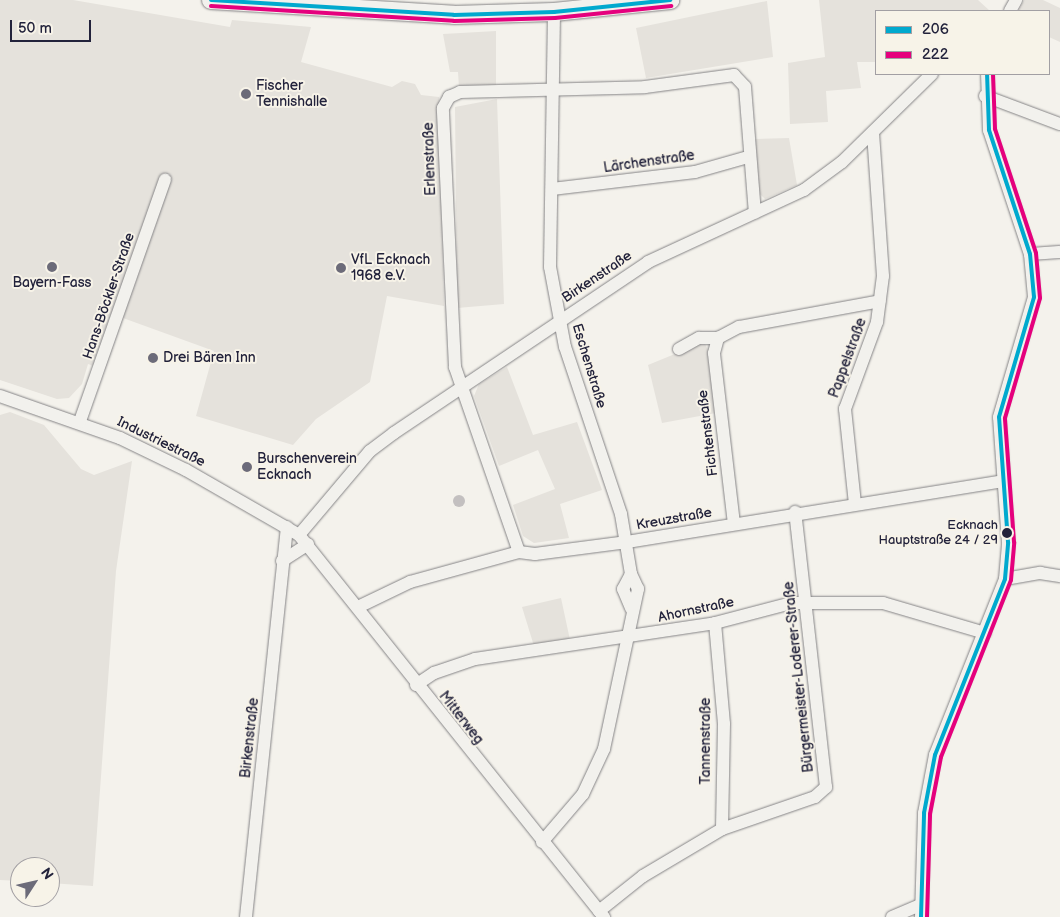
<!DOCTYPE html>
<html>
<head>
<meta charset="utf-8">
<style>
  body { margin:0 }
  #map { position:relative; width:1060px; height:917px; overflow:hidden; background:#f4f2ec; font-family:"Balsamiq Sans",sans-serif }
  div>[style] { position:absolute }
  [style*='--x'] { left:calc(var(--x)*1px); top:calc(var(--y)*1px); width:calc(var(--w)*1px); rotate:calc(var(--a)*1deg) }
  .built>* { inset:0; background:#e5e2dc }
  .water>* { inset:0; background:#c3c0c0 }
  .round { border-radius:50% }
  .roads { filter:drop-shadow(0 0 1px #858486) drop-shadow(0 0 1px #858486) }
  .street>* { height:12px; margin:-6px; padding:0 6px; transform-origin:6px; border-radius:6px; background:#f2f1ed }
  .secondary>* { height:18px; margin:-9px; padding:0 9px; transform-origin:9px; border-radius:9px; background:#f2f1ed }
  .bus-1>* { height:4px; margin:-2px; padding:0 2px; transform-origin:2px; border-radius:2px; background:#00a9ce }
  .bus-2>* { height:4px; margin:-2px; padding:0 2px; transform-origin:2px; border-radius:2px; background:#e5007d }
  .dots>* { width:14px; height:14px; translate:-50% -50%; box-sizing:border-box; border:2px solid #f7f3e8; border-radius:50% }
  span { translate:-50% -50%; white-space:nowrap; text-align:center; line-height:1.15; -webkit-text-stroke:4px #f7f3e8; paint-order:stroke }
  .bus-label { font-size:13px; color:#22223b }
  .right { translate:-100% -50%; text-align:right }
  .poi-label { font-size:14px; color:#22223b }
  .left { translate:0 -50%; text-align:left }
  .street-label { font-size:14px; color:#22223b }
  .legend { position:absolute; left:875px; top:10px; width:175px; height:65px; box-sizing:border-box; background:#f7f3e8; border:1px solid #a29fa3; margin:0; padding:6px 9px; list-style:none; font-size:15px; color:#22223b }
  .legend li { display:flex; align-items:center; gap:10px; height:25px }
  .legend b { width:25px; border:1px solid #a29fa3 }
  .north { position:absolute; left:10px; top:857px; width:50px; height:50px; box-sizing:border-box; background:#f7f3e8; border:1px solid #a29fa3; border-radius:50%; rotate:55deg; font-size:14px; font-weight:700; line-height:20px; text-align:center; color:#22223b }
  .north::after { content:''; display:block; margin:auto; width:18px; height:22px; background:#6c6b79; clip-path:polygon(50% 0,100% 100%,50% 72%,0 100%) }
  .scale { position:absolute; left:10px; top:20px; width:81px; height:22px; box-sizing:border-box; border:2px solid #22223b; border-top:0; padding-left:6px; font-size:15px; line-height:18px; white-space:nowrap; color:#22223b; -webkit-text-stroke:4px #f7f3e8; paint-order:stroke }
</style>
</head>
<body>
<div id="map">
  <div class="built">
    <i style="clip-path:polygon(0 0,73px 0,230px 27px,232px 20px,311px 27px,301px 62px,392px 87px,402px 81px,415px 84px,421px 95px,439px 97px,444px 306px,387px 296px,370px 382px,316px 419px,293px 445px,196px 416px,214px 351px,123px 318px,105px 370px,88px 364px,82px 384px,69px 398px,57px 399px,0 380px)"></i>
    <i style="clip-path:polygon(819px 0,978px 0,990px 11px,876px 11px,876px 62px,857px 62px,861px 88px,826px 91px,828px 122px,790px 124px,788px 63px,825px 57px)"></i>
    <i style="clip-path:polygon(1024px 0,1043px 0,1060px 8px,1060px 42px,1049px 37px,1049px 11px,1018px 11px)"></i>
    <i style="clip-path:polygon(767px 1px,773px 57px,646px 78px,636px 28px)"></i>
    <i style="clip-path:polygon(496px 31px,496px 87px,459px 88px,458px 72px,450px 72px,443px 34px)"></i>
    <i style="clip-path:polygon(497px 99px,504px 304px,457px 308px,455px 107px)"></i>
    <i style="clip-path:polygon(789px 138px,797px 185px,765px 199px,757px 191px,755px 139px)"></i>
    <i style="clip-path:polygon(704px 342px,709px 352px,716px 413px,662px 423px,648px 365px)"></i>
    <i style="clip-path:polygon(507px 367px,533px 435px,577px 422px,602px 490px,560px 504px,569px 538px,534px 543px,523px 536px,513px 505px,555px 489px,538px 450px,499px 466px,474px 396px,479px 384px)"></i>
    <i style="clip-path:polygon(10px 412px,44px 425px,81px 469px,94px 475px,132px 461px,116px 571px,93px 886px,50px 883px,50px 867px,20px 867px,20px 881px,0 880px,0 415px)"></i>
    <i style="clip-path:polygon(561px 598px,570px 640px,534px 646px,522px 607px)"></i>
  </div>
  <div class="water">
    <i class="round" style="left:453px;top:495px;width:12px;height:12px"></i>
  </div>
  <div class="roads">
    <div class="street">
      <i style="--x:1010;--y:11;--w:13;--a:-61"></i>
      <i style="--x:985;--y:96;--w:80;--a:20.5"></i>
      <i style="--x:552;--y:189;--w:144;--a:-6.8"></i>
      <i style="--x:695;--y:172;--w:55;--a:-15.8"></i>
      <i style="--x:1030;--y:254;--w:30;--a:-4"></i>
      <i style="--x:679;--y:349;--w:23;--a:-29"></i>
      <i style="--x:699;--y:338;--w:19;--a:0"></i>
      <i style="--x:0;--y:396;--w:127;--a:19.3"></i>
      <i style="--x:120;--y:438;--w:73;--a:25.9"></i>
      <i style="--x:186;--y:470;--w:130;--a:29.9"></i>
      <i style="--x:299;--y:535;--w:489;--a:51.4"></i>
      <i style="--x:80;--y:421;--w:256;--a:-70.6"></i>
      <i style="--x:855;--y:504;--w:96;--a:-96"></i>
      <i style="--x:845;--y:409;--w:93;--a:-69.8"></i>
      <i style="--x:877;--y:322;--w:46;--a:-82.6"></i>
      <i style="--x:883;--y:276;--w:144;--a:-94"></i>
      <i style="--x:734;--y:524;--w:172;--a:-96.7"></i>
      <i style="--x:714;--y:353;--w:16;--a:-75"></i>
      <i style="--x:718;--y:338;--w:24;--a:-28"></i>
      <i style="--x:739;--y:327;--w:143;--a:-10.4"></i>
      <i style="--x:299;--y:535;--w:110;--a:-49.8"></i>
      <i style="--x:370;--y:451;--w:30;--a:-37"></i>
      <i style="--x:394;--y:433;--w:306;--a:-33.9"></i>
      <i style="--x:648;--y:262;--w:172;--a:-24.8"></i>
      <i style="--x:804;--y:190;--w:47;--a:-36.4"></i>
      <i style="--x:842;--y:162;--w:126;--a:-44.4"></i>
      <i style="--x:519;--y:552;--w:196;--a:-109.1"></i>
      <i style="--x:455;--y:367;--w:259;--a:-92.7"></i>
      <i style="--x:443;--y:108;--w:13;--a:-61"></i>
      <i style="--x:449;--y:97;--w:12;--a:-24"></i>
      <i style="--x:460;--y:92;--w:185;--a:-1.5"></i>
      <i style="--x:645;--y:87;--w:90;--a:-7.7"></i>
      <i style="--x:734;--y:75;--w:16;--a:47"></i>
      <i style="--x:745;--y:87;--w:126;--a:85.5"></i>
      <i style="--x:282;--y:561;--w:31;--a:-33"></i>
      <i style="--x:631;--y:574;--w:17;--a:118"></i>
      <i style="--x:623;--y:589;--w:21;--a:67"></i>
      <i style="--x:1005;--y:579;--w:36;--a:-10"></i>
      <i style="--x:1040;--y:573;--w:20;--a:9"></i>
      <i style="--x:358;--y:607;--w:58;--a:-25.7"></i>
      <i style="--x:410;--y:582;--w:113;--a:-15.4"></i>
      <i style="--x:519;--y:552;--w:16;--a:7"></i>
      <i style="--x:535;--y:554;--w:93;--a:-7.4"></i>
      <i style="--x:627;--y:542;--w:381;--a:-9.2"></i>
      <i style="--x:715;--y:623;--w:101;--a:84.9"></i>
      <i style="--x:724;--y:724;--w:105;--a:91.1"></i>
      <i style="--x:416;--y:685;--w:22;--a:-34"></i>
      <i style="--x:434;--y:673;--w:43;--a:-18.9"></i>
      <i style="--x:475;--y:659;--w:243;--a:-8.5"></i>
      <i style="--x:715;--y:623;--w:79;--a:-14.7"></i>
      <i style="--x:791;--y:603;--w:92;--a:0"></i>
      <i style="--x:883;--y:603;--w:106;--a:16.4"></i>
      <i style="--x:542;--y:842;--w:63;--a:-49.5"></i>
      <i style="--x:583;--y:794;--w:50;--a:-65"></i>
      <i style="--x:604;--y:749;--w:164;--a:-78"></i>
      <i style="--x:638;--y:589;--w:17;--a:-115"></i>
      <i style="--x:631;--y:574;--w:61;--a:-99.5"></i>
      <i style="--x:621;--y:514;--w:176;--a:-108.5"></i>
      <i style="--x:565;--y:347;--w:81;--a:-100.6"></i>
      <i style="--x:550;--y:267;--w:255;--a:-89.1"></i>
      <i style="--x:599;--y:911;--w:56;--a:-38.5"></i>
      <i style="--x:643;--y:876;--w:92;--a:-30.7"></i>
      <i style="--x:722;--y:829;--w:98;--a:-19"></i>
      <i style="--x:815;--y:797;--w:15;--a:-42"></i>
      <i style="--x:826;--y:787;--w:277;--a:-96.4"></i>
      <i style="--x:246;--y:917;--w:392;--a:-84"></i>
      <i style="--x:892;--y:917;--w:30;--a:-23"></i>
      <i style="--x:921;--y:917;--w:104;--a:-88.3"></i>
      <i style="--x:924;--y:813;--w:59;--a:-79.3"></i>
      <i style="--x:935;--y:755;--w:189;--a:-68.3"></i>
      <i style="--x:1005;--y:579;--w:37;--a:-85"></i>
      <i style="--x:1008;--y:542;--w:125;--a:-94.1"></i>
      <i style="--x:999;--y:417;--w:125;--a:-73.7"></i>
      <i style="--x:1034;--y:297;--w:43;--a:-95.3"></i>
      <i style="--x:1030;--y:254;--w:131;--a:-108.3"></i>
      <i style="--x:989;--y:130;--w:56;--a:-92"></i>
    </div>
    <div class="secondary">
      <i style="--x:211;--y:0;--w:243;--a:3.5"></i>
      <i style="--x:454;--y:15;--w:100;--a:-1.7"></i>
      <i style="--x:554;--y:12;--w:117;--a:-5.9"></i>
    </div>
  </div>
  <div class="bus-1">
    <i style="--x:211;--y:0;--w:243;--a:3.5"></i>
    <i style="--x:454;--y:15;--w:100;--a:-1.7"></i>
    <i style="--x:554;--y:12;--w:117;--a:-5.9"></i>
    <i style="--x:921;--y:917;--w:104;--a:-88.3"></i>
    <i style="--x:924;--y:813;--w:59;--a:-79.3"></i>
    <i style="--x:935;--y:755;--w:189;--a:-68.3"></i>
    <i style="--x:1005;--y:579;--w:37;--a:-85"></i>
    <i style="--x:1008;--y:542;--w:125;--a:-94.1"></i>
    <i style="--x:999;--y:417;--w:125;--a:-73.7"></i>
    <i style="--x:1034;--y:297;--w:43;--a:-95.3"></i>
    <i style="--x:1030;--y:254;--w:131;--a:-108.3"></i>
    <i style="--x:989;--y:130;--w:56;--a:-92"></i>
  </div>
  <div class="bus-2">
    <i style="--x:211;--y:6;--w:243;--a:3.5"></i>
    <i style="--x:454;--y:21;--w:101;--a:-1.7"></i>
    <i style="--x:555;--y:18;--w:117;--a:-5.9"></i>
    <i style="--x:927;--y:917;--w:103;--a:-88.3"></i>
    <i style="--x:930;--y:814;--w:58;--a:-79.1"></i>
    <i style="--x:941;--y:757;--w:190;--a:-68.4"></i>
    <i style="--x:1011;--y:580;--w:38;--a:-85"></i>
    <i style="--x:1014;--y:542;--w:124;--a:-94.2"></i>
    <i style="--x:1005;--y:418;--w:125;--a:-73.7"></i>
    <i style="--x:1040;--y:298;--w:45;--a:-95.1"></i>
    <i style="--x:1036;--y:253;--w:131;--a:-108.3"></i>
    <i style="--x:995;--y:129;--w:55;--a:-92.1"></i>
  </div>
  <div class="dots">
    <i style="left:246px;top:94px;background:#6c6b79"></i>
    <i style="left:52px;top:267px;background:#6c6b79"></i>
    <i style="left:341px;top:268px;background:#6c6b79"></i>
    <i style="left:153px;top:358px;background:#6c6b79"></i>
    <i style="left:247px;top:467px;background:#6c6b79"></i>
    <i style="left:1007px;top:533px;background:#22223b"></i>
  </div>
  <div class="bus-label">
    <span class="right" style="left:998px;top:533px">Ecknach<br>Hauptstraße 24 / 29</span>
  </div>
  <div class="poi-label">
    <span class="left" style="left:256px;top:94px">Fischer<br>Tennishalle</span>
    <span class="left" style="left:351px;top:268px">VfL Ecknach<br>1968 e.V.</span>
    <span style="left:52px;top:283px">Bayern-Fass</span>
    <span class="left" style="left:163px;top:358px">Drei Bären Inn</span>
    <span class="left" style="left:257px;top:467px">Burschenverein<br>Ecknach</span>
  </div>
  <div class="street-label">
    <span style="left:430px;top:159px;rotate:-92deg">Erlenstraße</span>
    <span style="left:649px;top:162px;rotate:-8deg">Lärchenstraße</span>
    <span style="left:597px;top:277px;rotate:-34deg">Birkenstraße</span>
    <span style="left:109px;top:296px;rotate:-71deg">Hans-Böckler-Straße</span>
    <span style="left:848px;top:358px;rotate:-70deg">Pappelstraße</span>
    <span style="left:589px;top:366px;rotate:73deg">Eschenstraße</span>
    <span style="left:708px;top:433px;rotate:-97deg">Fichtenstraße</span>
    <span style="left:161px;top:442px;rotate:26deg">Industriestraße</span>
    <span style="left:674px;top:519px;rotate:-10deg">Kreuzstraße</span>
    <span style="left:696px;top:610px;rotate:-12deg">Ahornstraße</span>
    <span style="left:799px;top:677px;rotate:-96deg">Bürgermeister-Loderer-Straße</span>
    <span style="left:461px;top:718px;rotate:52deg">Mitterweg</span>
    <span style="left:250px;top:738px;rotate:-84deg">Birkenstraße</span>
    <span style="left:706px;top:741px;rotate:-90deg">Tannenstraße</span>
  </div>
  <ul class="legend">
  <li><b style="height:6px;background:#00a9ce"></b>206</li>
  <li><b style="height:6px;background:#e5007d"></b>222</li>
  </ul>
  <div class="north">N</div>
  <div class="scale">50 m</div>
</div>
</body>
</html>
